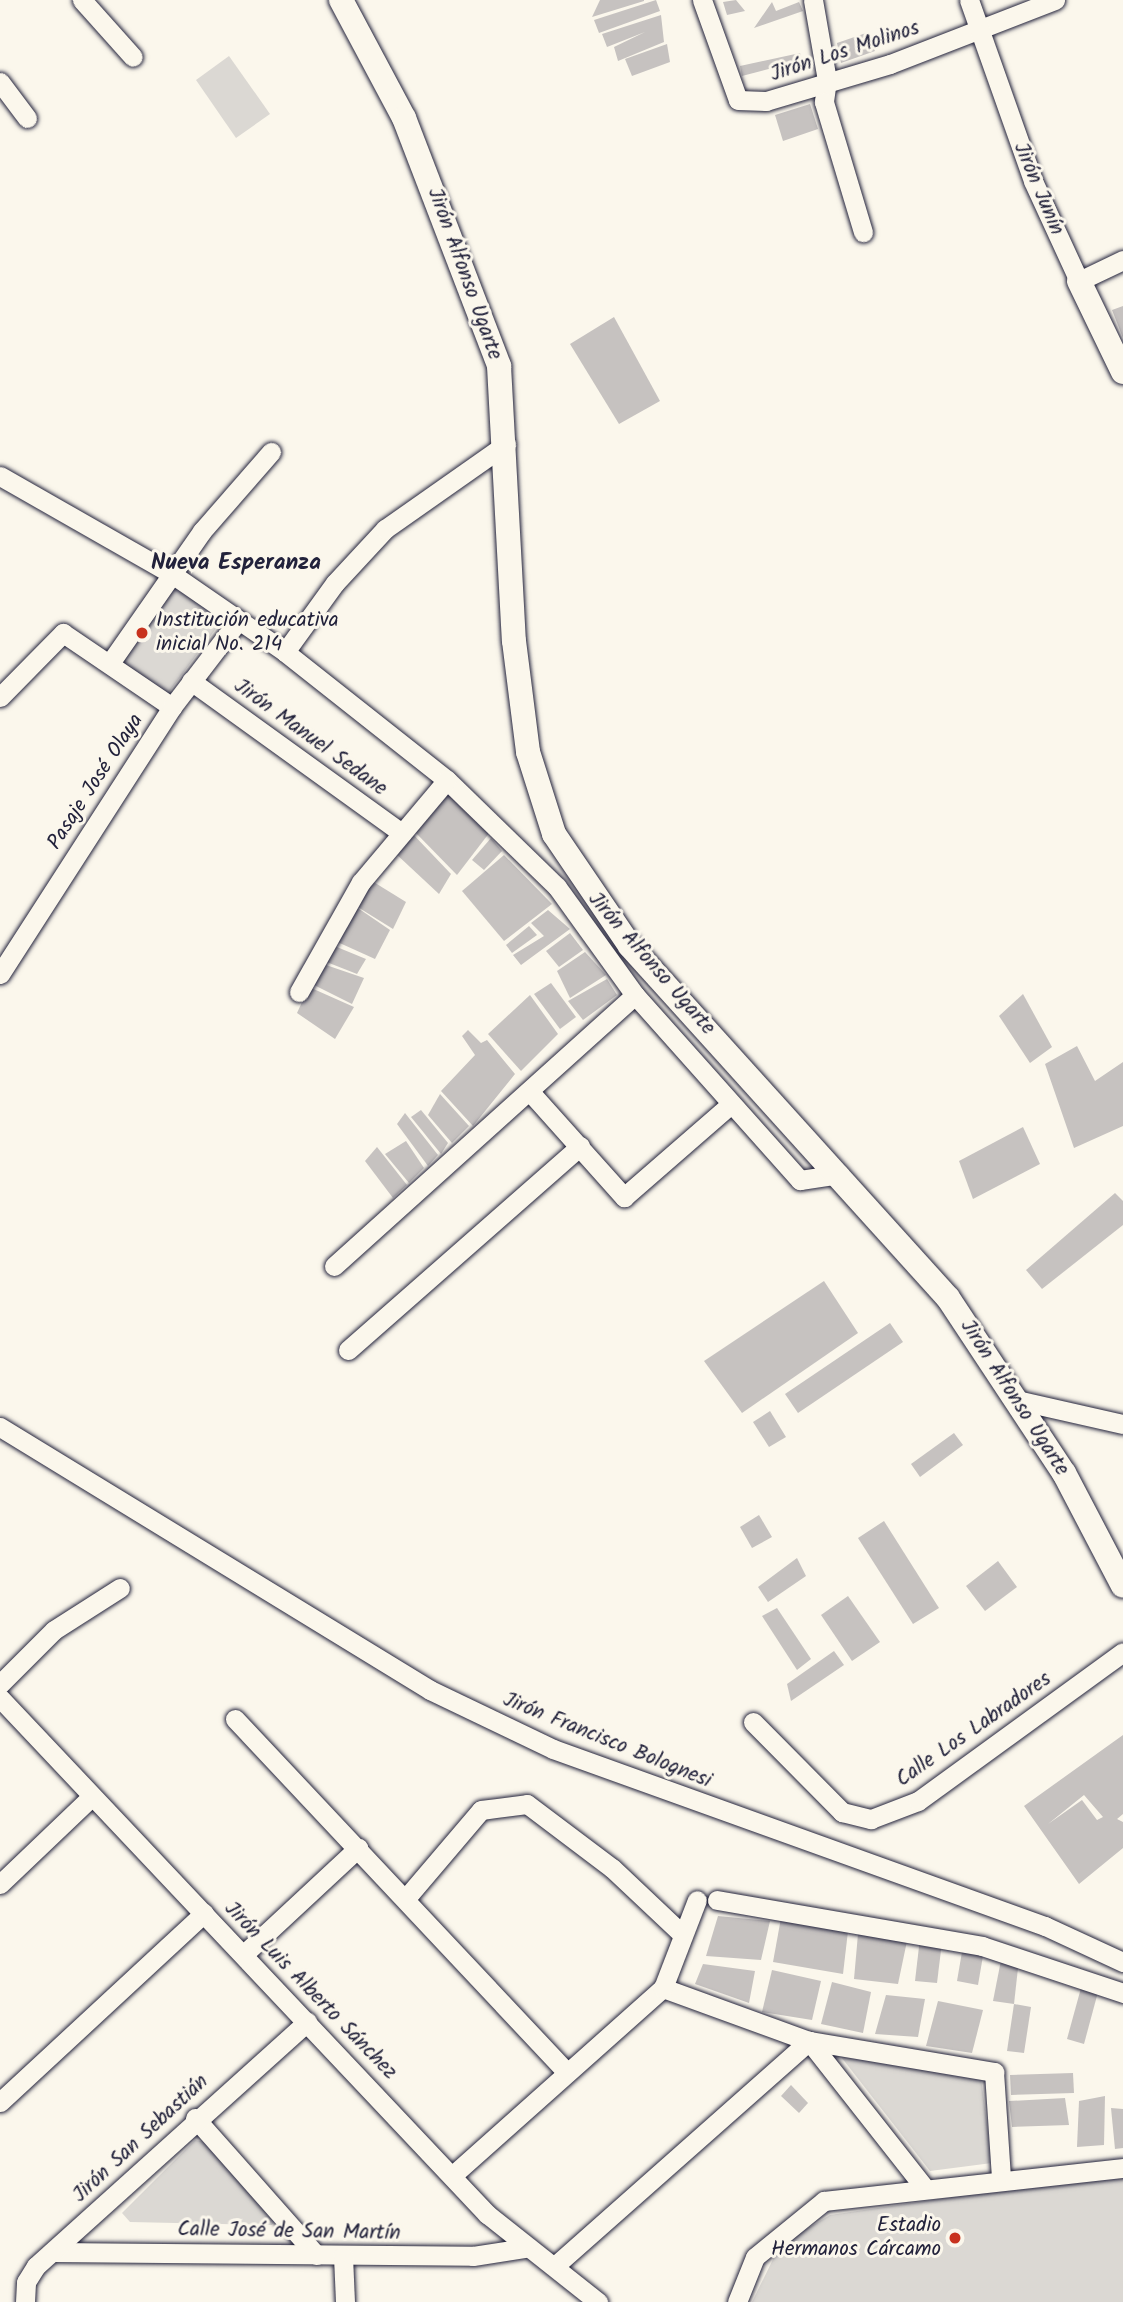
<!DOCTYPE html>
<html>
<head>
<meta charset="utf-8">
<style>
  body { margin:0 }
  #map { position:relative; width:1123px; height:2302px; overflow:hidden; background:#fbf7ec; font-family:Kalam,sans-serif }
  div>[style] { position:absolute }
  [style*='--x'] { left:calc(var(--x)*1px); top:calc(var(--y)*1px); width:calc(var(--w)*1px); rotate:calc(var(--a)*1deg) }
  .green>* { inset:0; background:#dbd8d3 }
  .building>* { inset:0; background:#c6c2c0 }
  .roads { filter:drop-shadow(0 0 2px #22223b) drop-shadow(0 0 2px #22223b) }
  .minor>* { height:19px; margin:-9.5px; padding:0 9.5px; transform-origin:9.5px; border-radius:9.5px; background:#fbf7ec }
  .major>* { height:24px; margin:-12px; padding:0 12px; transform-origin:12px; border-radius:12px; background:#fbf7ec }
  .dots>* { width:19px; height:19px; translate:-50% -50%; box-sizing:border-box; border:4px solid #fbf7ec; border-radius:50% }
  span { translate:-50% -50%; white-space:nowrap; text-align:center; line-height:1.15; -webkit-text-stroke:6px #fbf7ec; paint-order:stroke }
  .street-label { font-size:21px; color:#22223b }
  .poi-label { font-size:21px; color:#22223b }
  .left { translate:0 -50%; text-align:left }
  .right { translate:-100% -50%; text-align:right }
  .neighbourhood-label { font-size:23px; color:#22223b; font-weight:700 }
</style>
</head>
<body>
<div id="map">
  <div class="green">
    <i style="clip-path:polygon(229px 56px,270px 114px,236px 138px,196px 80px)"></i>
    <i style="clip-path:polygon(174px 583px,223px 619px,166px 696px,118px 660px)"></i>
    <i style="clip-path:polygon(838px 2053px,981px 2078px,992px 2163px,930px 2171px)"></i>
    <i style="clip-path:polygon(195px 2140px,205px 2142px,278px 2216px,272px 2225px,130px 2222px,122px 2213px)"></i>
    <i style="clip-path:polygon(1123px 2172px,1123px 2302px,752px 2302px,780px 2245px,830px 2215px)"></i>
  </div>
  <div class="building">
    <i style="clip-path:polygon(600px 0,644px 0,644px 1px,592px 17px)"></i>
    <i style="clip-path:polygon(656px 0,660px 11px,599px 33px,594px 20px)"></i>
    <i style="clip-path:polygon(736px 0,745px 11px,727px 15px,723px 2px)"></i>
    <i style="clip-path:polygon(772px 2px,776px 11px,799px 2px,803px 11px,754px 28px)"></i>
    <i style="clip-path:polygon(661px 15px,664px 42px,618px 61px,614px 47px,645px 32px,607px 47px,602px 34px)"></i>
    <i style="clip-path:polygon(869px 32px,875px 51px,841px 63px,837px 43px)"></i>
    <i style="clip-path:polygon(667px 44px,670px 62px,632px 76px,625px 59px)"></i>
    <i style="clip-path:polygon(800px 53px,802px 60px,742px 76px,740px 66px)"></i>
    <i style="clip-path:polygon(810px 104px,818px 129px,783px 141px,775px 115px)"></i>
    <i style="clip-path:polygon(1123px 306px,1123px 338px,1112px 310px)"></i>
    <i style="clip-path:polygon(614px 317px,660px 401px,619px 424px,570px 344px)"></i>
    <i style="clip-path:polygon(443px 788px,490px 832px,457px 875px,413px 830px)"></i>
    <i style="clip-path:polygon(409px 830px,451px 874px,439px 894px,395px 853px)"></i>
    <i style="clip-path:polygon(491px 838px,502px 851px,484px 870px,472px 860px)"></i>
    <i style="clip-path:polygon(504px 855px,552px 904px,504px 941px,462px 891px)"></i>
    <i style="clip-path:polygon(372px 881px,406px 902px,393px 929px,356px 906px)"></i>
    <i style="clip-path:polygon(352px 904px,390px 930px,375px 959px,333px 940px)"></i>
    <i style="clip-path:polygon(548px 910px,570px 929px,521px 965px,513px 955px,544px 936px,531px 923px)"></i>
    <i style="clip-path:polygon(529px 926px,537px 935px,512px 953px,506px 945px)"></i>
    <i style="clip-path:polygon(570px 933px,583px 950px,559px 967px,546px 951px)"></i>
    <i style="clip-path:polygon(332px 945px,366px 959px,357px 974px,324px 961px)"></i>
    <i style="clip-path:polygon(585px 952px,606px 975px,570px 998px,557px 971px)"></i>
    <i style="clip-path:polygon(323px 964px,364px 978px,352px 1004px,312px 984px)"></i>
    <i style="clip-path:polygon(607px 979px,617px 995px,583px 1020px,568px 1001px)"></i>
    <i style="clip-path:polygon(551px 983px,576px 1017px,560px 1029px,534px 994px)"></i>
    <i style="clip-path:polygon(309px 987px,354px 1007px,335px 1039px,297px 1013px)"></i>
    <i style="clip-path:polygon(1023px 994px,1052px 1047px,1030px 1063px,999px 1016px)"></i>
    <i style="clip-path:polygon(530px 995px,558px 1034px,521px 1071px,488px 1034px)"></i>
    <i style="clip-path:polygon(468px 1030px,481px 1043px,487px 1040px,515px 1074px,473px 1126px,441px 1091px,475px 1055px,462px 1036px)"></i>
    <i style="clip-path:polygon(1077px 1046px,1095px 1081px,1123px 1062px,1123px 1126px,1074px 1148px,1045px 1064px)"></i>
    <i style="clip-path:polygon(440px 1094px,469px 1126px,452px 1143px,428px 1115px)"></i>
    <i style="clip-path:polygon(421px 1110px,448px 1143px,441px 1154px,411px 1117px)"></i>
    <i style="clip-path:polygon(405px 1113px,438px 1155px,428px 1166px,397px 1124px)"></i>
    <i style="clip-path:polygon(1023px 1127px,1040px 1164px,973px 1199px,959px 1161px)"></i>
    <i style="clip-path:polygon(406px 1141px,424px 1168px,409px 1183px,385px 1154px)"></i>
    <i style="clip-path:polygon(377px 1147px,407px 1185px,393px 1198px,365px 1161px)"></i>
    <i style="clip-path:polygon(1115px 1193px,1123px 1201px,1123px 1225px,1042px 1289px,1026px 1270px)"></i>
    <i style="clip-path:polygon(824px 1281px,858px 1333px,742px 1413px,704px 1361px)"></i>
    <i style="clip-path:polygon(890px 1323px,903px 1342px,798px 1413px,785px 1394px)"></i>
    <i style="clip-path:polygon(770px 1411px,786px 1437px,769px 1447px,753px 1422px)"></i>
    <i style="clip-path:polygon(954px 1433px,963px 1445px,920px 1477px,911px 1464px)"></i>
    <i style="clip-path:polygon(759px 1515px,772px 1537px,752px 1548px,740px 1527px)"></i>
    <i style="clip-path:polygon(884px 1521px,939px 1608px,913px 1624px,858px 1538px)"></i>
    <i style="clip-path:polygon(797px 1558px,806px 1576px,768px 1602px,758px 1587px)"></i>
    <i style="clip-path:polygon(998px 1561px,1017px 1587px,985px 1611px,966px 1586px)"></i>
    <i style="clip-path:polygon(848px 1596px,880px 1642px,852px 1661px,821px 1615px)"></i>
    <i style="clip-path:polygon(777px 1608px,811px 1659px,797px 1670px,762px 1616px)"></i>
    <i style="clip-path:polygon(834px 1651px,844px 1665px,791px 1701px,787px 1684px)"></i>
    <i style="clip-path:polygon(evenodd,1123px 1735px,1123px 1814px,1117px 1819px,1123px 1822px,1123px 1848px,1079px 1884px,1024px 1806px,1123px 1735px,1084px 1795px,1103px 1817px,1097px 1820px,1082px 1800px,1048px 1824px,1084px 1795px)"></i>
    <i style="clip-path:polygon(718px 1916px,770px 1921px,761px 1960px,706px 1956px)"></i>
    <i style="clip-path:polygon(781px 1918px,848px 1931px,843px 1974px,773px 1962px)"></i>
    <i style="clip-path:polygon(858px 1934px,907px 1941px,898px 1984px,854px 1979px)"></i>
    <i style="clip-path:polygon(920px 1938px,942px 1942px,937px 1983px,915px 1981px)"></i>
    <i style="clip-path:polygon(963px 1946px,984px 1950px,978px 1985px,957px 1981px)"></i>
    <i style="clip-path:polygon(1002px 1955px,1019px 1959px,1014px 2004px,993px 2001px)"></i>
    <i style="clip-path:polygon(703px 1964px,755px 1971px,749px 2003px,695px 1984px)"></i>
    <i style="clip-path:polygon(772px 1970px,821px 1981px,812px 2020px,762px 2012px)"></i>
    <i style="clip-path:polygon(832px 1982px,871px 1992px,863px 2033px,821px 2024px)"></i>
    <i style="clip-path:polygon(1081px 1988px,1098px 1992px,1084px 2044px,1067px 2039px)"></i>
    <i style="clip-path:polygon(886px 1995px,925px 1999px,918px 2037px,875px 2034px)"></i>
    <i style="clip-path:polygon(938px 2001px,983px 2010px,972px 2053px,926px 2046px)"></i>
    <i style="clip-path:polygon(1014px 2004px,1031px 2007px,1024px 2053px,1007px 2051px)"></i>
    <i style="clip-path:polygon(1073px 2073px,1074px 2093px,1011px 2095px,1010px 2075px)"></i>
    <i style="clip-path:polygon(791px 2085px,808px 2103px,799px 2113px,781px 2096px)"></i>
    <i style="clip-path:polygon(1105px 2096px,1104px 2145px,1077px 2147px,1079px 2101px)"></i>
    <i style="clip-path:polygon(1065px 2098px,1069px 2125px,1012px 2127px,1009px 2101px)"></i>
    <i style="clip-path:polygon(1111px 2108px,1123px 2109px,1123px 2148px,1115px 2149px)"></i>
  </div>
  <div class="roads">
    <div class="minor">
      <i style="--x:82;--y:0;--w:76;--a:48.2"></i>
      <i style="--x:702;--y:0;--w:106;--a:70.2"></i>
      <i style="--x:738;--y:100;--w:28;--a:2"></i>
      <i style="--x:766;--y:101;--w:129;--a:-16.6"></i>
      <i style="--x:890;--y:64;--w:177;--a:-21.2"></i>
      <i style="--x:813;--y:0;--w:81;--a:80.1"></i>
      <i style="--x:827;--y:80;--w:22;--a:98"></i>
      <i style="--x:824;--y:102;--w:136;--a:73.3"></i>
      <i style="--x:969;--y:0;--w:192;--a:70.5"></i>
      <i style="--x:1033;--y:181;--w:110;--a:65.3"></i>
      <i style="--x:1079;--y:281;--w:49;--a:-25.5"></i>
      <i style="--x:0;--y:82;--w:45;--a:53.1"></i>
      <i style="--x:0;--y:476;--w:198;--a:29.7"></i>
      <i style="--x:172;--y:574;--w:137;--a:34.6"></i>
      <i style="--x:285;--y:652;--w:206;--a:38.3"></i>
      <i style="--x:447;--y:780;--w:153;--a:44.2"></i>
      <i style="--x:557;--y:887;--w:133;--a:54.2"></i>
      <i style="--x:635;--y:995;--w:248;--a:48.3"></i>
      <i style="--x:800;--y:1180;--w:40;--a:-8.5"></i>
      <i style="--x:285;--y:652;--w:85;--a:-54.1"></i>
      <i style="--x:335;--y:583;--w:74;--a:-47.2"></i>
      <i style="--x:385;--y:529;--w:148;--a:-35.1"></i>
      <i style="--x:110;--y:663;--w:161;--a:-55.1"></i>
      <i style="--x:202;--y:531;--w:105;--a:-48.9"></i>
      <i style="--x:191;--y:681;--w:260;--a:35.8"></i>
      <i style="--x:0;--y:697;--w:90;--a:-45.5"></i>
      <i style="--x:63;--y:633;--w:132;--a:34.2"></i>
      <i style="--x:0;--y:974;--w:318;--a:-57.2"></i>
      <i style="--x:172;--y:707;--w:108;--a:-52.5"></i>
      <i style="--x:299;--y:992;--w:126;--a:-60.6"></i>
      <i style="--x:361;--y:882;--w:133;--a:-49.9"></i>
      <i style="--x:531;--y:1093;--w:140;--a:48.2"></i>
      <i style="--x:624;--y:1197;--w:140;--a:-41"></i>
      <i style="--x:334;--y:1266;--w:405;--a:-42"></i>
      <i style="--x:348;--y:1350;--w:309;--a:-41.3"></i>
      <i style="--x:1017;--y:1400;--w:109;--a:12.8"></i>
      <i style="--x:0;--y:1427;--w:504;--a:31.45"></i>
      <i style="--x:430;--y:1690;--w:136;--a:25.6"></i>
      <i style="--x:553;--y:1749;--w:523;--a:19.79"></i>
      <i style="--x:1045;--y:1926;--w:86;--a:24.8"></i>
      <i style="--x:0;--y:1684;--w:76;--a:-45"></i>
      <i style="--x:54;--y:1630;--w:78;--a:-32.5"></i>
      <i style="--x:0;--y:1698;--w:710;--a:46.66"></i>
      <i style="--x:487;--y:2214;--w:142;--a:38.4"></i>
      <i style="--x:235;--y:1719;--w:485;--a:46.8"></i>
      <i style="--x:753;--y:1722;--w:127;--a:45.3"></i>
      <i style="--x:842;--y:1812;--w:30;--a:14"></i>
      <i style="--x:871;--y:1819;--w:50;--a:-21"></i>
      <i style="--x:918;--y:1801;--w:253;--a:-36"></i>
      <i style="--x:0;--y:1884;--w:127;--a:-43.7"></i>
      <i style="--x:407;--y:1897;--w:114;--a:-49.6"></i>
      <i style="--x:481;--y:1810;--w:46;--a:-7.4"></i>
      <i style="--x:527;--y:1804;--w:106;--a:37"></i>
      <i style="--x:612;--y:1868;--w:96;--a:43.3"></i>
      <i style="--x:717;--y:1900;--w:269;--a:9.8"></i>
      <i style="--x:982;--y:1946;--w:149;--a:18.4"></i>
      <i style="--x:244;--y:1954;--w:156;--a:-42.9"></i>
      <i style="--x:663;--y:1988;--w:155;--a:20"></i>
      <i style="--x:809;--y:2041;--w:188;--a:9.5"></i>
      <i style="--x:994;--y:2072;--w:106;--a:86.2"></i>
      <i style="--x:809;--y:2041;--w:186;--a:51.8"></i>
      <i style="--x:0;--y:2102;--w:278;--a:-42.8"></i>
      <i style="--x:195;--y:2118;--w:183;--a:48.5"></i>
      <i style="--x:454;--y:2174;--w:280;--a:-41.7"></i>
      <i style="--x:663;--y:1988;--w:94;--a:-68.9"></i>
      <i style="--x:52;--y:2252;--w:421;--a:0.5"></i>
      <i style="--x:473;--y:2256;--w:53;--a:-8.7"></i>
      <i style="--x:343;--y:2256;--w:46;--a:87.5"></i>
      <i style="--x:557;--y:2264;--w:337;--a:-41.5"></i>
      <i style="--x:25;--y:2302;--w:20;--a:-87"></i>
      <i style="--x:26;--y:2282;--w:19;--a:-58"></i>
      <i style="--x:36;--y:2266;--w:365;--a:-42"></i>
      <i style="--x:737;--y:2302;--w:48;--a:-68.2"></i>
      <i style="--x:755;--y:2257;--w:89;--a:-39.1"></i>
      <i style="--x:824;--y:2201;--w:301;--a:-6.3"></i>
    </div>
    <div class="major">
      <i style="--x:341;--y:0;--w:134;--a:61.9"></i>
      <i style="--x:404;--y:118;--w:266;--a:69"></i>
      <i style="--x:499;--y:366;--w:275;--a:86.9"></i>
      <i style="--x:514;--y:641;--w:112;--a:82.8"></i>
      <i style="--x:528;--y:752;--w:86;--a:72.4"></i>
      <i style="--x:554;--y:834;--w:135;--a:55.8"></i>
      <i style="--x:630;--y:946;--w:474;--a:47.9"></i>
      <i style="--x:948;--y:1298;--w:210;--a:56.5"></i>
      <i style="--x:1064;--y:1473;--w:127;--a:62.4"></i>
      <i style="--x:1079;--y:281;--w:101;--a:64.2"></i>
    </div>
  </div>
  <div class="dots">
    <i style="left:142px;top:633px;background:#c8321e"></i>
    <i style="left:955px;top:2238px;background:#c8321e"></i>
  </div>
  <div class="street-label">
    <span style="left:845px;top:52px;rotate:-18deg">Jirón Los Molinos</span>
    <span style="left:1038px;top:189px;rotate:67deg">Jirón Junín</span>
    <span style="left:464px;top:274px;rotate:70deg">Jirón Alfonso Ugarte</span>
    <span style="left:310px;top:738px;rotate:36deg">Jirón Manuel Sedane</span>
    <span style="left:96px;top:782px;rotate:-57deg">Pasaje José Olaya</span>
    <span style="left:651px;top:964px;rotate:49deg">Jirón Alfonso Ugarte</span>
    <span style="left:1014px;top:1398px;rotate:57deg">Jirón Alfonso Ugarte</span>
    <span style="left:974px;top:1730px;rotate:-35deg">Calle Los Labradores</span>
    <span style="left:607px;top:1741px;rotate:22deg">Jirón Francisco Bolognesi</span>
    <span style="left:310px;top:1991px;rotate:46deg">Jirón Luis Alberto Sánchez</span>
    <span style="left:141px;top:2139px;rotate:-43deg">Jirón San Sebastián</span>
    <span style="left:289px;top:2232px;rotate:1deg">Calle José de San Martín</span>
  </div>
  <div class="poi-label">
    <span class="left" style="left:156px;top:633px">Institución educativa<br>inicial No. 214</span>
    <span class="right" style="left:941px;top:2238px">Estadio<br>Hermanos Cárcamo</span>
  </div>
  <div class="neighbourhood-label">
    <span style="left:236px;top:563px">Nueva Esperanza</span>
  </div>
</div>
</body>
</html>
